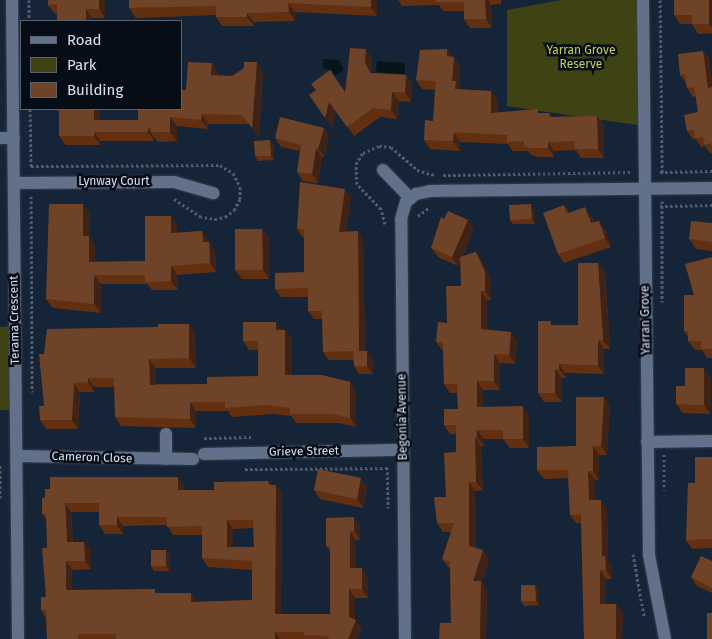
<!DOCTYPE html>
<html>
<head>
<meta charset="utf-8">
<style>
  body { margin:0 }
  #map { position:relative; width:712px; height:639px; overflow:hidden; background:#162437; font-family:"Fira Sans",sans-serif }
  div>[style] { position:absolute }
  [style*='--x'] { left:calc(var(--x)*1px); top:calc(var(--y)*1px); width:calc(var(--w)*1px); rotate:calc(var(--a)*1deg) }
  .green>* { inset:0; background:#3f4313 }
  .water>* { inset:0; background:#061518 }
  .path>* { height:3px; margin-top:-1.5px; transform-origin:0; background:repeating-linear-gradient(90deg,#505d6e 0 2.5px,transparent 0 5px) }
  .roads { filter:drop-shadow(0 0 1px #363f50) drop-shadow(0 0 1px #363f50) }
  .minor>* { height:12px; margin:-6px; padding:0 6px; transform-origin:6px; border-radius:6px; background:#617189 }
  .wall>* { inset:0; background:#623011 }
  .shaded-wall>* { inset:0; background:#3e2316 }
  .building>* { inset:0; background:#6f4328 }
  span { translate:-50% -50%; white-space:nowrap; text-align:center; line-height:1.15; -webkit-text-stroke:5px #070d16; paint-order:stroke }
  .park-label { font-size:12px; color:#c5d057 }
  .street-label { font-size:12px; color:#d8e1ee }
  .legend { position:absolute; left:20px; top:20px; width:162px; height:90px; box-sizing:border-box; background:#070d16; border:1px solid #5b626c; margin:0; padding:6px 9px; list-style:none; font-size:15px; color:#d8e1ee }
  .legend li { display:flex; align-items:center; gap:10px; height:25px }
  .legend b { width:25px; border:1px solid #5b626c }
</style>
</head>
<body>
<div id="map">
  <div class="green">
    <i style="clip-path:polygon(561px 0,643px 0,644px 126px,507px 106px,507px 10px)"></i>
    <i style="clip-path:polygon(15px 326px,16px 410px,0 410px,0 327px)"></i>
  </div>
  <div class="water">
    <i style="clip-path:polygon(323px 59px,339px 60px,344px 70px,335px 76px,332px 70px,323px 69px)"></i>
    <i style="clip-path:polygon(377px 61px,405px 63px,405px 74px,376px 72px)"></i>
  </div>
  <div class="path">
    <i style="--x:29;--y:0;--w:21;--a:90"></i>
    <i style="--x:660;--y:0;--w:174;--a:89.3"></i>
    <i style="--x:30;--y:109;--w:59;--a:89"></i>
    <i style="--x:31;--y:166;--w:189;--a:-0.3"></i>
    <i style="--x:220;--y:165;--w:15;--a:32"></i>
    <i style="--x:233;--y:173;--w:16;--a:63"></i>
    <i style="--x:240;--y:187;--w:12;--a:90"></i>
    <i style="--x:240;--y:199;--w:11;--a:117"></i>
    <i style="--x:235;--y:209;--w:11;--a:139"></i>
    <i style="--x:227;--y:216;--w:10;--a:163"></i>
    <i style="--x:217;--y:219;--w:16;--a:-173"></i>
    <i style="--x:201;--y:217;--w:34;--a:-146"></i>
    <i style="--x:660;--y:172;--w:52;--a:-1.1"></i>
    <i style="--x:443;--y:175;--w:189;--a:-0.9"></i>
    <i style="--x:31;--y:196;--w:196;--a:89.7"></i>
    <i style="--x:662;--y:201;--w:101;--a:90"></i>
    <i style="--x:660;--y:206;--w:52;--a:-1.1"></i>
    <i style="--x:418;--y:216;--w:15;--a:-37"></i>
    <i style="--x:385;--y:224;--w:16;--a:-105"></i>
    <i style="--x:381;--y:209;--w:35;--a:-134"></i>
    <i style="--x:357;--y:184;--w:20;--a:-93"></i>
    <i style="--x:356;--y:164;--w:13;--a:-58"></i>
    <i style="--x:363;--y:153;--w:17;--a:-24"></i>
    <i style="--x:379;--y:146;--w:12;--a:5"></i>
    <i style="--x:391;--y:147;--w:35;--a:41"></i>
    <i style="--x:417;--y:170;--w:19;--a:16"></i>
    <i style="--x:204;--y:438;--w:47;--a:-1.2"></i>
    <i style="--x:664;--y:454;--w:36;--a:90"></i>
    <i style="--x:387;--y:467;--w:41;--a:88.6"></i>
    <i style="--x:245;--y:469;--w:142;--a:-0.4"></i>
    <i style="--x:0;--y:498;--w:34;--a:-90"></i>
    <i style="--x:633;--y:554;--w:63;--a:79.9"></i>
  </div>
  <div class="roads">
    <div class="minor">
      <i style="--x:12;--y:0;--w:639;--a:89.46"></i>
      <i style="--x:643;--y:0;--w:555;--a:89.38"></i>
      <i style="--x:649;--y:555;--w:86;--a:79.2"></i>
      <i style="--x:0;--y:138;--w:14;--a:0"></i>
      <i style="--x:383;--y:170;--w:39;--a:46"></i>
      <i style="--x:14;--y:183;--w:160;--a:-0.4"></i>
      <i style="--x:174;--y:182;--w:41;--a:15.8"></i>
      <i style="--x:166;--y:434;--w:25;--a:90"></i>
      <i style="--x:647;--y:442;--w:65;--a:-0.9"></i>
      <i style="--x:204;--y:454;--w:199;--a:-1.2"></i>
      <i style="--x:17;--y:456;--w:176;--a:1"></i>
      <i style="--x:405;--y:639;--w:420;--a:-90.5"></i>
      <i style="--x:401;--y:219;--w:18;--a:-74"></i>
      <i style="--x:406;--y:202;--w:13;--a:-39"></i>
      <i style="--x:416;--y:194;--w:14;--a:-12"></i>
      <i style="--x:430;--y:191;--w:282;--a:-0.6"></i>
    </div>
  </div>
  <div class="wall">
    <i style="clip-path:polygon(48px 0,105px 0,105px 18px,92px 18px,92px 21px,57px 21px,57px 14px,55px 14px,48px 5px)"></i>
    <i style="clip-path:polygon(377px 0,377px 16px,295px 12px,295px 21px,254px 22px,254px 26px,222px 26px,216px 17px,216px 15px,136px 18px,129px 8px)"></i>
    <i style="clip-path:polygon(398px 0,501px 0,501px 4px,491px 5px,492px 28px,470px 28px,464px 19px,464px 11px,443px 11px,439px 5px,402px 6px)"></i>
    <i style="clip-path:polygon(712px 0,712px 33px,698px 34px,692px 24px,680px 24px,674px 15px)"></i>
    <i style="clip-path:polygon(703px 51px,709px 59px,712px 79px,712px 153px,710px 153px,705px 146px,701px 147px,696px 139px,693px 139px,687px 131px,698px 112px,696px 96px,693px 97px,687px 88px,686px 83px,680px 75px)"></i>
    <i style="clip-path:polygon(453px 56px,460px 66px,459px 85px,462px 90px,491px 91px,498px 100px,498px 113px,549px 113px,552px 117px,597px 116px,604px 125px,604px 158px,581px 158px,576px 150px,554px 151px,554px 157px,537px 157px,531px 155px,528px 151px,513px 151px,508px 144px,460px 142px,460px 151px,430px 149px,424px 140px,433px 121px,435px 90px,422px 89px,416px 80px)"></i>
    <i style="clip-path:polygon(372px 58px,371px 71px,372px 73px,406px 75px,412px 84px,411px 102px,399px 101px,397px 119px,380px 117px,354px 136px,336px 111px,332px 127px,316px 90px,345px 92px)"></i>
    <i style="clip-path:polygon(263px 71px,259px 137px,249px 124px,208px 124px,208px 129px,177px 126px,177px 141px,158px 142px,154px 137px,154px 141px,100px 141px,100px 145px,66px 145px,59px 136px,59px 111px,58px 111px,56px 109px,100px 109px,100px 120px,138px 120px,181px 109px,186px 90px,218px 72px,218px 76px,232px 76px)"></i>
    <i style="clip-path:polygon(324px 128px,329px 136px,324px 157px,322px 157px,318px 183px,303px 181px,297px 172px,300px 151px,281px 147px,275px 138px)"></i>
    <i style="clip-path:polygon(274px 145px,274px 160px,258px 161px,255px 156px)"></i>
    <i style="clip-path:polygon(351px 197px,346px 231px,363px 240px,365px 351px,373px 360px,373px 374px,359px 374px,354px 366px,354px 360px,329px 360px,323px 352px,322px 319px,314px 319px,308px 311px,308px 297px,281px 297px,275px 289px,304px 272px,304px 237px,302px 237px,297px 229px)"></i>
    <i style="clip-path:polygon(564px 205px,569px 213px,591px 216px,594px 222px,606px 230px,611px 247px,564px 263px,558px 254px)"></i>
    <i style="clip-path:polygon(534px 209px,535px 224px,513px 224px,510px 220px)"></i>
    <i style="clip-path:polygon(90px 213px,90px 237px,95px 245px,95px 262px,145px 261px,177px 225px,177px 233px,202px 231px,215px 251px,216px 272px,177px 275px,178px 290px,152px 290px,147px 284px,101px 284px,101px 313px,53px 308px,46px 299px)"></i>
    <i style="clip-path:polygon(444px 219px,474px 229px,463px 256px,476px 252px,482px 261px,491px 281px,491px 300px,487px 300px,487px 330px,511px 332px,517px 341px,515px 364px,500px 363px,500px 390px,483px 390px,483px 407px,529px 415px,529px 448px,510px 448px,503px 439px,484px 439px,484px 446px,481px 446px,483px 490px,475px 491px,476px 548px,489px 559px,482px 582px,487px 590px,486px 639px,439px 639px,451px 623px,450px 569px,449px 568px,442px 559px,451px 532px,443px 532px,437px 523px,446px 497px,456px 452px,456px 434px,450px 434px,444px 425px,458px 409px,457px 393px,450px 393px,444px 384px,443px 351px,436px 342px,447px 323px,461px 286px,461px 261px,458px 266px,438px 257px,431px 248px)"></i>
    <i style="clip-path:polygon(712px 223px,712px 251px,696px 249px,689px 239px)"></i>
    <i style="clip-path:polygon(262px 229px,269px 238px,269px 279px,242px 279px,235px 270px)"></i>
    <i style="clip-path:polygon(712px 257px,712px 358px,707px 358px,702px 350px,695px 350px,688px 341px,688px 337px,684px 331px,694px 295px)"></i>
    <i style="clip-path:polygon(598px 263px,605px 272px,610px 349px,604px 349px,604px 374px,565px 373px,566px 378px,562px 378px,562px 402px,544px 402px,538px 393px,554px 325px,578px 325px)"></i>
    <i style="clip-path:polygon(189px 324px,195px 333px,196px 368px,156px 368px,156px 384px,207px 384px,258px 376px,258px 350px,249px 350px,243px 341px,281px 330px,285px 330px,292px 339px,292px 375px,350px 382px,356px 391px,356px 427px,339px 423px,296px 423px,292px 416px,273px 414px,232px 417px,228px 411px,196px 411px,196px 428px,121px 426px,115px 417px,114px 387px,94px 387px,94px 392px,80px 392px,78px 429px,46px 429px,40px 420px,44px 406px,44px 354px,158px 327px)"></i>
    <i style="clip-path:polygon(711px 378px,710px 414px,683px 413px,676px 404px,685px 386px)"></i>
    <i style="clip-path:polygon(604px 397px,610px 406px,607px 455px,599px 455px,599px 480px,595px 480px,595px 500px,607px 509px,608px 561px,612px 565px,612px 579px,606px 579px,606px 604px,616px 604px,623px 613px,622px 639px,584px 639px,581px 523px,576px 523px,570px 515px,568px 478px,544px 479px,537px 470px,576px 446px)"></i>
    <i style="clip-path:polygon(712px 457px,712px 548px,692px 549px,686px 540px)"></i>
    <i style="clip-path:polygon(evenodd,178px 477px,184px 486px,184px 490px,214px 490px,268px 481px,271px 485px,276px 485px,282px 494px,281px 614px,330px 614px,330px 551px,326px 546px,326px 518px,360px 526px,360px 540px,356px 540px,356px 568px,368px 577px,368px 598px,355px 598px,355px 620px,362px 629px,358px 639px,47px 639px,46px 618px,41px 610px,46px 597px,47px 548px,47px 521px,42px 514px,45px 498px,50px 489px,178px 477px,71px 512px,99px 512px,99px 525px,105px 534px,123px 534px,123px 526px,167px 525px,173px 535px,202px 535px,202px 558px,208px 567px,252px 570px,252px 600px,198px 602px,158px 593px,72px 590px,72px 570px,91px 569px,91px 550px,73px 542px,71px 512px,178px 477px,253px 528px,254px 547px,233px 547px,233px 529px,253px 528px)"></i>
    <i style="clip-path:polygon(367px 487px,363px 508px,320px 499px,314px 490px)"></i>
    <i style="clip-path:polygon(166px 550px,170px 555px,170px 571px,154px 571px,151px 566px)"></i>
    <i style="clip-path:polygon(712px 561px,712px 593px,697px 586px,691px 577px)"></i>
    <i style="clip-path:polygon(535px 585px,538px 589px,539px 605px,524px 606px,521px 601px)"></i>
  </div>
  <div class="shaded-wall">
    <i style="clip-path:polygon(99px 0,105px 0,105px 18px,99px 9px)"></i>
    <i style="clip-path:polygon(371px 0,377px 0,377px 16px,371px 7px)"></i>
    <i style="clip-path:polygon(485px 0,488px 0,491px 5px,492px 28px,486px 19px)"></i>
    <i style="clip-path:polygon(709px 0,712px 0,712px 28px,709px 24px)"></i>
    <i style="clip-path:polygon(288px 3px,295px 12px,295px 21px,289px 12px)"></i>
    <i style="clip-path:polygon(86px 9px,92px 18px,92px 21px,86px 21px)"></i>
    <i style="clip-path:polygon(247px 13px,254px 22px,254px 26px,247px 17px)"></i>
    <i style="clip-path:polygon(366px 49px,372px 58px,371px 71px,376px 82px,370px 73px,365px 62px)"></i>
    <i style="clip-path:polygon(447px 49px,460px 66px,459px 85px,462px 90px,455px 89px,452px 81px,447px 56px)"></i>
    <i style="clip-path:polygon(703px 51px,709px 59px,712px 79px,712px 93px,708px 88px)"></i>
    <i style="clip-path:polygon(257px 62px,263px 71px,259px 137px,252px 128px)"></i>
    <i style="clip-path:polygon(212px 63px,218px 72px,217px 84px,211px 75px)"></i>
    <i style="clip-path:polygon(406px 75px,412px 84px,411px 102px,405px 92px)"></i>
    <i style="clip-path:polygon(491px 91px,498px 100px,498px 122px,491px 113px)"></i>
    <i style="clip-path:polygon(392px 92px,399px 101px,397px 119px,391px 110px)"></i>
    <i style="clip-path:polygon(329px 102px,336px 111px,332px 127px,325px 118px)"></i>
    <i style="clip-path:polygon(94px 109px,100px 109px,100px 129px,94px 120px)"></i>
    <i style="clip-path:polygon(202px 114px,208px 124px,208px 129px,201px 120px)"></i>
    <i style="clip-path:polygon(597px 116px,604px 125px,604px 158px,598px 149px)"></i>
    <i style="clip-path:polygon(170px 117px,177px 126px,177px 141px,170px 132px)"></i>
    <i style="clip-path:polygon(148px 128px,154px 137px,154px 141px,148px 132px)"></i>
    <i style="clip-path:polygon(324px 128px,329px 136px,324px 157px,318px 149px)"></i>
    <i style="clip-path:polygon(94px 132px,100px 141px,100px 145px,94px 136px)"></i>
    <i style="clip-path:polygon(454px 132px,460px 142px,460px 151px,453px 141px)"></i>
    <i style="clip-path:polygon(270px 140px,274px 145px,274px 160px,271px 156px)"></i>
    <i style="clip-path:polygon(548px 142px,554px 151px,554px 157px,548px 148px)"></i>
    <i style="clip-path:polygon(316px 148px,322px 157px,318px 183px,312px 174px)"></i>
    <i style="clip-path:polygon(345px 189px,351px 197px,345px 240px,339px 232px)"></i>
    <i style="clip-path:polygon(83px 204px,90px 213px,90px 237px,95px 245px,95px 271px,89px 262px,83px 236px)"></i>
    <i style="clip-path:polygon(531px 204px,534px 209px,535px 224px,532px 219px)"></i>
    <i style="clip-path:polygon(585px 207px,591px 216px,597px 233px,591px 223px)"></i>
    <i style="clip-path:polygon(171px 216px,177px 225px,177px 242px,171px 233px)"></i>
    <i style="clip-path:polygon(468px 220px,474px 229px,458px 266px,452px 257px)"></i>
    <i style="clip-path:polygon(599px 221px,606px 230px,611px 247px,605px 238px)"></i>
    <i style="clip-path:polygon(262px 229px,269px 238px,269px 279px,263px 270px)"></i>
    <i style="clip-path:polygon(202px 231px,208px 240px,209px 251px,203px 242px)"></i>
    <i style="clip-path:polygon(358px 231px,363px 240px,365px 360px,359px 351px)"></i>
    <i style="clip-path:polygon(209px 242px,215px 251px,216px 272px,210px 263px)"></i>
    <i style="clip-path:polygon(476px 252px,482px 261px,491px 281px,491px 300px,485px 291px)"></i>
    <i style="clip-path:polygon(598px 263px,605px 272px,610px 349px,603px 340px)"></i>
    <i style="clip-path:polygon(171px 266px,177px 275px,178px 290px,171px 281px)"></i>
    <i style="clip-path:polygon(94px 275px,101px 284px,101px 313px,94px 304px)"></i>
    <i style="clip-path:polygon(481px 291px,487px 300px,488px 338px,481px 329px)"></i>
    <i style="clip-path:polygon(276px 322px,282px 331px,276px 330px)"></i>
    <i style="clip-path:polygon(189px 324px,195px 333px,196px 368px,189px 358px)"></i>
    <i style="clip-path:polygon(285px 330px,292px 339px,292px 384px,285px 375px)"></i>
    <i style="clip-path:polygon(511px 332px,517px 341px,515px 364px,509px 355px)"></i>
    <i style="clip-path:polygon(598px 340px,604px 349px,604px 374px,598px 365px)"></i>
    <i style="clip-path:polygon(367px 351px,373px 360px,373px 374px,367px 366px)"></i>
    <i style="clip-path:polygon(494px 354px,500px 363px,500px 390px,494px 381px)"></i>
    <i style="clip-path:polygon(149px 359px,156px 368px,156px 394px,150px 385px)"></i>
    <i style="clip-path:polygon(559px 364px,565px 373px,566px 378px,559px 369px)"></i>
    <i style="clip-path:polygon(704px 368px,711px 378px,710px 414px,704px 405px)"></i>
    <i style="clip-path:polygon(555px 369px,562px 378px,562px 402px,555px 393px)"></i>
    <i style="clip-path:polygon(88px 378px,94px 387px,94px 392px,88px 382px)"></i>
    <i style="clip-path:polygon(477px 381px,483px 390px,484px 415px,477px 407px)"></i>
    <i style="clip-path:polygon(350px 382px,356px 391px,356px 427px,350px 418px)"></i>
    <i style="clip-path:polygon(74px 383px,80px 392px,78px 429px,72px 420px)"></i>
    <i style="clip-path:polygon(604px 397px,610px 406px,607px 455px,601px 446px)"></i>
    <i style="clip-path:polygon(190px 402px,196px 411px,196px 428px,190px 419px)"></i>
    <i style="clip-path:polygon(523px 406px,529px 415px,529px 448px,523px 439px)"></i>
    <i style="clip-path:polygon(477px 430px,484px 439px,484px 446px,477px 437px)"></i>
    <i style="clip-path:polygon(475px 437px,481px 446px,483px 490px,476px 482px)"></i>
    <i style="clip-path:polygon(593px 446px,599px 455px,599px 480px,593px 471px)"></i>
    <i style="clip-path:polygon(588px 471px,595px 480px,596px 509px,589px 500px)"></i>
    <i style="clip-path:polygon(178px 477px,184px 486px,184px 499px,178px 490px)"></i>
    <i style="clip-path:polygon(361px 478px,367px 487px,363px 508px,357px 499px)"></i>
    <i style="clip-path:polygon(469px 482px,475px 491px,476px 554px,469px 546px)"></i>
    <i style="clip-path:polygon(276px 485px,282px 494px,281px 622px,275px 614px)"></i>
    <i style="clip-path:polygon(601px 500px,607px 509px,608px 561px,612px 565px,612px 579px,606px 570px,602px 556px)"></i>
    <i style="clip-path:polygon(65px 503px,71px 512px,73px 551px,67px 542px)"></i>
    <i style="clip-path:polygon(117px 517px,123px 526px,123px 534px,117px 525px)"></i>
    <i style="clip-path:polygon(354px 517px,360px 526px,360px 540px,354px 531px)"></i>
    <i style="clip-path:polygon(227px 520px,233px 529px,233px 556px,227px 547px)"></i>
    <i style="clip-path:polygon(350px 531px,356px 540px,356px 577px,350px 568px)"></i>
    <i style="clip-path:polygon(84px 542px,91px 550px,91px 569px,85px 561px)"></i>
    <i style="clip-path:polygon(166px 550px,170px 555px,170px 571px,166px 566px)"></i>
    <i style="clip-path:polygon(483px 550px,489px 559px,482px 582px,487px 590px,486px 639px,480px 639px,473px 581px)"></i>
    <i style="clip-path:polygon(66px 561px,72px 570px,72px 599px,66px 590px)"></i>
    <i style="clip-path:polygon(362px 568px,368px 577px,368px 598px,362px 589px)"></i>
    <i style="clip-path:polygon(600px 570px,606px 579px,606px 613px,600px 604px)"></i>
    <i style="clip-path:polygon(535px 585px,538px 589px,539px 605px,536px 601px)"></i>
    <i style="clip-path:polygon(349px 589px,355px 598px,355px 622px,356px 620px,362px 629px,358px 639px,348px 639px,349px 617px)"></i>
    <i style="clip-path:polygon(191px 593px,198px 602px,191px 602px)"></i>
    <i style="clip-path:polygon(616px 604px,623px 613px,622px 639px,616px 639px)"></i>
    <i style="clip-path:polygon(275px 632px,280px 639px,275px 639px)"></i>
  </div>
  <div class="building">
    <i style="clip-path:polygon(48px 0,99px 0,99px 9px,86px 9px,86px 21px,57px 21px,57px 4px,48px 5px)"></i>
    <i style="clip-path:polygon(129px 0,371px 0,371px 7px,288px 3px,289px 12px,247px 13px,247px 17px,216px 17px,216px 6px,129px 8px)"></i>
    <i style="clip-path:polygon(436px 0,485px 0,486px 19px,464px 19px,464px 2px,436px 2px)"></i>
    <i style="clip-path:polygon(674px 0,709px 0,709px 24px,692px 24px,692px 15px,674px 15px)"></i>
    <i style="clip-path:polygon(350px 48px,366px 49px,365px 62px,370px 73px,406px 75px,405px 92px,392px 92px,391px 110px,373px 108px,347px 127px,329px 102px,325px 118px,309px 95px,316px 90px,311px 84px,330px 70px,345px 92px)"></i>
    <i style="clip-path:polygon(447px 49px,447px 56px,454px 57px,452px 81px,456px 81px,455px 89px,491px 91px,491px 113px,538px 109px,538px 113px,549px 113px,549px 117px,597px 116px,598px 149px,575px 149px,574px 141px,548px 142px,548px 148px,530px 148px,524px 146px,524px 141px,507px 142px,507px 135px,454px 132px,453px 141px,424px 140px,425px 120px,433px 121px,436px 81px,416px 80px,420px 50px)"></i>
    <i style="clip-path:polygon(703px 51px,708px 88px,712px 87px,712px 143px,704px 145px,703px 137px,695px 138px,694px 130px,687px 131px,684px 115px,698px 112px,694px 87px,687px 88px,685px 74px,680px 75px,678px 54px)"></i>
    <i style="clip-path:polygon(188px 62px,212px 63px,211px 75px,232px 76px,244px 68px,244px 62px,257px 62px,252px 128px,242px 115px,202px 114px,201px 120px,170px 117px,170px 132px,151px 132px,151px 128px,148px 128px,148px 132px,94px 132px,94px 136px,59px 136px,59px 109px,94px 109px,94px 120px,138px 120px,138px 109px,181px 109px,181px 90px,186px 90px)"></i>
    <i style="clip-path:polygon(280px 117px,324px 128px,318px 149px,316px 148px,312px 174px,297px 172px,301px 145px,275px 138px)"></i>
    <i style="clip-path:polygon(270px 140px,271px 156px,255px 156px,254px 141px)"></i>
    <i style="clip-path:polygon(300px 182px,345px 189px,339px 232px,358px 231px,359px 351px,367px 351px,367px 366px,354px 366px,353px 351px,323px 352px,322px 311px,308px 311px,308px 288px,275px 289px,275px 273px,304px 272px,304px 229px,297px 229px)"></i>
    <i style="clip-path:polygon(49px 204px,83px 204px,83px 236px,89px 236px,89px 262px,145px 261px,145px 216px,171px 216px,171px 233px,202px 231px,203px 242px,209px 242px,210px 263px,171px 266px,171px 281px,145px 282px,145px 275px,94px 275px,94px 304px,46px 299px)"></i>
    <i style="clip-path:polygon(531px 204px,532px 219px,510px 220px,509px 205px)"></i>
    <i style="clip-path:polygon(564px 205px,566px 214px,585px 207px,591px 223px,599px 221px,605px 238px,558px 254px,543px 213px)"></i>
    <i style="clip-path:polygon(448px 211px,468px 220px,452px 257px,431px 248px,441px 217px,444px 219px)"></i>
    <i style="clip-path:polygon(691px 221px,712px 223px,712px 242px,689px 239px)"></i>
    <i style="clip-path:polygon(235px 229px,262px 229px,263px 270px,235px 270px)"></i>
    <i style="clip-path:polygon(476px 252px,485px 272px,485px 291px,481px 291px,481px 329px,511px 332px,509px 355px,494px 354px,494px 381px,477px 381px,477px 407px,523px 406px,523px 439px,503px 439px,503px 430px,477px 430px,477px 437px,475px 437px,476px 482px,469px 482px,469px 546px,483px 550px,473px 581px,481px 581px,480px 639px,439px 639px,440px 623px,451px 623px,450px 562px,442px 559px,454px 523px,437px 523px,434px 497px,446px 497px,444px 453px,456px 452px,456px 425px,444px 425px,444px 409px,458px 409px,457px 384px,444px 384px,443px 342px,436px 342px,438px 322px,447px 323px,446px 286px,461px 286px,460px 257px)"></i>
    <i style="clip-path:polygon(712px 257px,712px 349px,701px 349px,701px 341px,688px 341px,688px 331px,684px 331px,684px 295px,694px 295px,685px 264px)"></i>
    <i style="clip-path:polygon(578px 263px,598px 263px,603px 340px,598px 340px,598px 365px,559px 364px,559px 369px,555px 369px,555px 393px,538px 393px,538px 321px,551px 321px,551px 325px,578px 325px)"></i>
    <i style="clip-path:polygon(243px 322px,276px 322px,276px 330px,285px 330px,285px 375px,322px 375px,350px 382px,350px 418px,332px 414px,290px 414px,290px 408px,266px 405px,225px 408px,225px 402px,190px 402px,190px 419px,115px 417px,114px 378px,88px 378px,88px 382px,74px 383px,72px 420px,40px 420px,39px 406px,44px 406px,39px 354px,44px 354px,47px 329px,158px 327px,158px 324px,189px 324px,189px 358px,149px 359px,150px 385px,207px 384px,207px 377px,258px 376px,258px 341px,243px 341px)"></i>
    <i style="clip-path:polygon(685px 368px,704px 368px,704px 405px,676px 404px,676px 386px,685px 386px)"></i>
    <i style="clip-path:polygon(576px 397px,604px 397px,601px 446px,593px 446px,593px 471px,588px 471px,589px 500px,601px 500px,602px 556px,605px 556px,606px 570px,600px 570px,600px 604px,616px 604px,616px 639px,584px 639px,581px 514px,570px 515px,568px 470px,537px 470px,537px 447px,576px 446px)"></i>
    <i style="clip-path:polygon(695px 457px,712px 457px,712px 539px,686px 540px,688px 483px,695px 483px)"></i>
    <i style="clip-path:polygon(318px 469px,361px 478px,357px 499px,314px 490px)"></i>
    <i style="clip-path:polygon(evenodd,50px 477px,178px 477px,178px 490px,214px 490px,214px 482px,268px 481px,268px 485px,276px 485px,275px 614px,330px 614px,330px 546px,326px 546px,326px 518px,354px 517px,354px 531px,350px 531px,350px 568px,362px 568px,362px 589px,349px 589px,349px 617px,356px 620px,348px 639px,328px 639px,330px 636px,304px 635px,304px 632px,275px 632px,275px 639px,116px 639px,116px 634px,78px 634px,78px 639px,47px 639px,46px 610px,41px 610px,41px 597px,46px 597px,42px 548px,47px 548px,46px 514px,42px 514px,42px 498px,45px 498px,45px 489px,50px 489px,50px 477px,65px 503px,99px 503px,99px 525px,117px 525px,117px 517px,166px 517px,167px 527px,202px 526px,202px 558px,252px 561px,252px 600px,191px 602px,191px 593px,155px 593px,155px 589px,66px 590px,66px 561px,85px 561px,84px 542px,67px 542px,65px 503px,50px 477px,227px 520px,253px 520px,254px 547px,227px 547px,227px 520px)"></i>
    <i style="clip-path:polygon(151px 550px,166px 550px,166px 566px,151px 566px)"></i>
    <i style="clip-path:polygon(701px 556px,712px 561px,712px 588px,691px 577px)"></i>
    <i style="clip-path:polygon(521px 585px,535px 585px,536px 601px,521px 601px)"></i>
    <i style="clip-path:polygon(707px 613px,712px 613px,712px 639px,707px 639px)"></i>
  </div>
  <div class="park-label">
    <span style="left:581px;top:58px">Yarran Grove<br>Reserve</span>
  </div>
  <div class="street-label">
    <span style="left:114px;top:182px">Lynway Court</span>
    <span style="left:15px;top:320px;rotate:-91deg">Terama Crescent</span>
    <span style="left:646px;top:320px;rotate:-91deg">Yarran Grove</span>
    <span style="left:403px;top:417px;rotate:-91deg">Begonia Avenue</span>
    <span style="left:304px;top:452px;rotate:-1deg">Grieve Street</span>
    <span style="left:92px;top:458px;rotate:2deg">Cameron Close</span>
  </div>
  <ul class="legend">
  <li><b style="height:6px;background:#617189"></b>Road</li>
  <li><b style="height:14px;background:#3f4313"></b>Park</li>
  <li><b style="height:14px;background:#6f4328"></b>Building</li>
  </ul>
</div>
</body>
</html>
